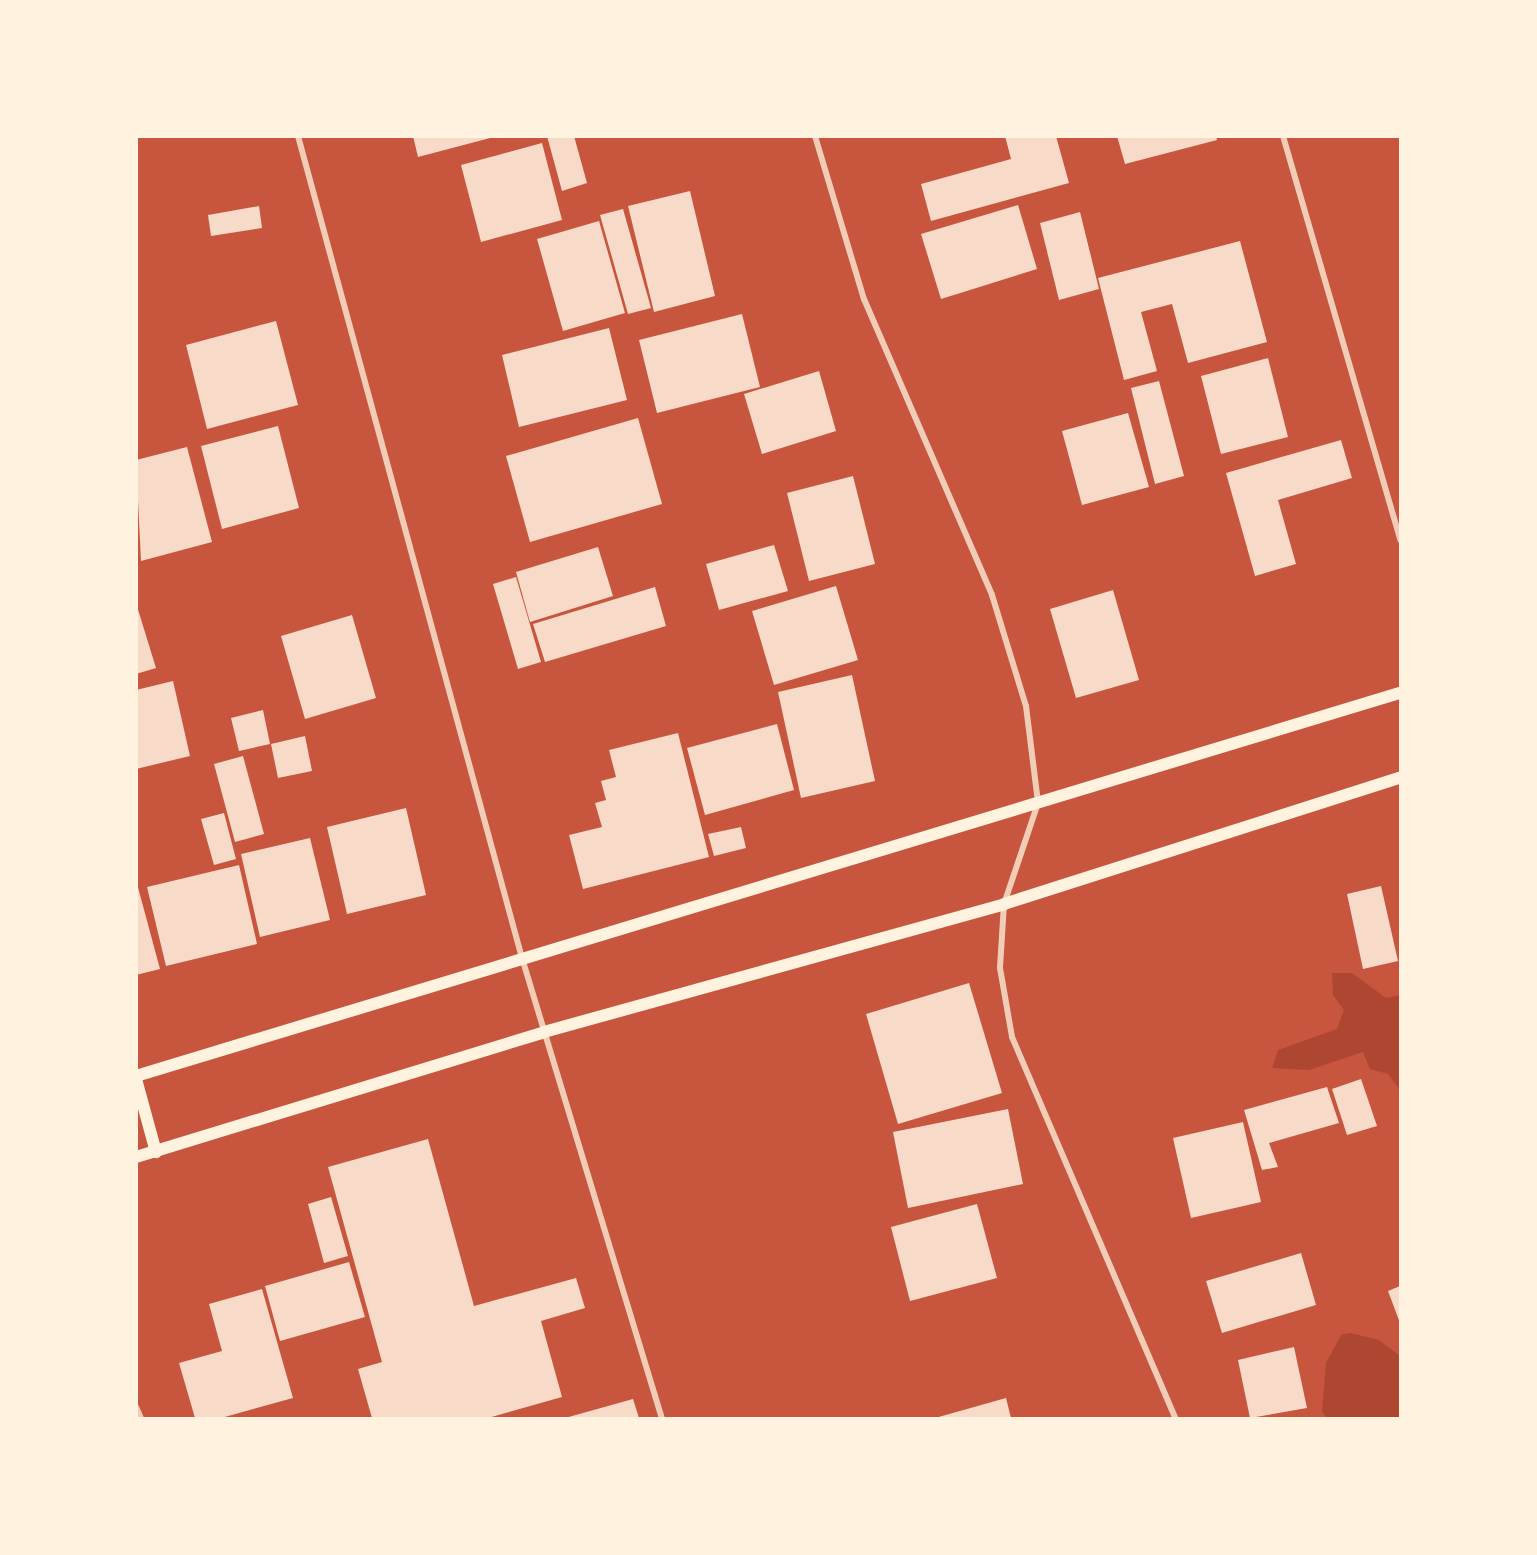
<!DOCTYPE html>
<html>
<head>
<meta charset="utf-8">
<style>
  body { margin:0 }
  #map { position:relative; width:1537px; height:1555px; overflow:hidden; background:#c8553d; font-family:Ubuntu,sans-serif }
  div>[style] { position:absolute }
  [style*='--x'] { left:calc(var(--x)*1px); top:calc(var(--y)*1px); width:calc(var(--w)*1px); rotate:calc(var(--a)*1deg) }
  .green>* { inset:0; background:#ae4732 }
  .building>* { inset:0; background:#f7dbc8 }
  .minor>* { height:6px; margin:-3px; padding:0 3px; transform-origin:3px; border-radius:3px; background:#f1ccb7 }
  .secondary>* { height:12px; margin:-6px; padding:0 6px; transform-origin:6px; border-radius:6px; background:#fff3e0 }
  span { translate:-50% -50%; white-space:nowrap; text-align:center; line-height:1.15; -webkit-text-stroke:6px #fff3e0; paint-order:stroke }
  .frame { position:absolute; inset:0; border:138px solid #fff3e0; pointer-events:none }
</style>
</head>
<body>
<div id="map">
  <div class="green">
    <i style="clip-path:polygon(1332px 973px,1352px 973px,1386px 998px,1400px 995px,1400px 1135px,1400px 1090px,1388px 1074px,1370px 1069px,1363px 1052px,1309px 1070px,1272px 1068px,1278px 1050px,1337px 1029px,1344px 1010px,1333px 995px)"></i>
    <i style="clip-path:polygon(1350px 1333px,1379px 1340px,1400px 1356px,1400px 1418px,1327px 1418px,1322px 1412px,1326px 1363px,1341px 1335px)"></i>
  </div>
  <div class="building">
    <i style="clip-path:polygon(413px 136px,494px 136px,494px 137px,418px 157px)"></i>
    <i style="clip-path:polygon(547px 136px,574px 136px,587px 183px,562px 191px)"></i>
    <i style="clip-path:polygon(1005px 136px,1056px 136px,1069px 183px,931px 221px,921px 184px,1011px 159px)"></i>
    <i style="clip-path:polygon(1117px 136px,1216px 136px,1217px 140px,1125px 164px)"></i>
    <i style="clip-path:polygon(542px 143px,562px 220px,481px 242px,461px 165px)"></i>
    <i style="clip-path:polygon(690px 191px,715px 296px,654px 312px,628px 206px)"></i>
    <i style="clip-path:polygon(1018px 205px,1037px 269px,941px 299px,921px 234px)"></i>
    <i style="clip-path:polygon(259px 206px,262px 228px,211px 236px,208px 215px)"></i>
    <i style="clip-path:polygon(623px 209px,651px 308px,628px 314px,600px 215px)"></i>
    <i style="clip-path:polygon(1080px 212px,1099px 289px,1059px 300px,1040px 223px)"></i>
    <i style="clip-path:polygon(599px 221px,625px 313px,563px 331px,537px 239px)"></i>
    <i style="clip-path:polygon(1240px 241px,1267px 342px,1188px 363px,1172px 304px,1141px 312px,1157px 371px,1124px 380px,1098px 278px)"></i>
    <i style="clip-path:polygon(742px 314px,760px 387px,657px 413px,639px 340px)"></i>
    <i style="clip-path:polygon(276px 321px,298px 405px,207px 429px,186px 345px)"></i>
    <i style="clip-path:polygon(609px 328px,627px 400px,519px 427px,502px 355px)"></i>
    <i style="clip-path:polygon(1268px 358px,1288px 437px,1221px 454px,1201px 376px)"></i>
    <i style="clip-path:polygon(819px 371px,836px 431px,762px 454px,744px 394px)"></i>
    <i style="clip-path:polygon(1159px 381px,1184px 476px,1155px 484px,1131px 388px)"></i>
    <i style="clip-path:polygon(1128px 413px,1149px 487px,1082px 505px,1062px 431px)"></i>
    <i style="clip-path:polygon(638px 418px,662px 504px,530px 542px,506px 456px)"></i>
    <i style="clip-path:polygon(278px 426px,299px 508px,222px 529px,201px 446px)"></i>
    <i style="clip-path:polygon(1341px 440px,1352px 478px,1278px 500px,1296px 564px,1255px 576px,1226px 473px)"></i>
    <i style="clip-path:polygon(187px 447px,212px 542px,141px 561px,136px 460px)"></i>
    <i style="clip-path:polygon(853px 476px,875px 564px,809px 581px,787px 493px)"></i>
    <i style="clip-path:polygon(774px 545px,788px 591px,719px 610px,706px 564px)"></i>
    <i style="clip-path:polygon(598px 547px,613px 596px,530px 622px,516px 572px)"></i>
    <i style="clip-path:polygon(516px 577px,541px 662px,518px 669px,493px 584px)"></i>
    <i style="clip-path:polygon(836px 586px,858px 660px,774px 685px,752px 611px)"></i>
    <i style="clip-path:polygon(655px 587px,666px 626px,545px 662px,533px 624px)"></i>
    <i style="clip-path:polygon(1113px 590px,1139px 680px,1076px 698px,1050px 609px)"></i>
    <i style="clip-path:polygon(136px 603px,156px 668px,136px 674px)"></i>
    <i style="clip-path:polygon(352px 615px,376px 698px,305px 719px,281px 636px)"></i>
    <i style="clip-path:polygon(852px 675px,875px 781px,801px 798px,778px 692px)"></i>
    <i style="clip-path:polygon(173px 681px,190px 756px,136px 769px,136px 690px)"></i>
    <i style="clip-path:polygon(263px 710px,270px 744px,239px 751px,231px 718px)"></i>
    <i style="clip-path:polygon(777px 724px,794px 790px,705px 815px,687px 748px)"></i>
    <i style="clip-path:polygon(678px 733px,709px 857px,583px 889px,569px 835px,602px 827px,595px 803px,606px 800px,601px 781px,616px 777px,609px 750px)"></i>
    <i style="clip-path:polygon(305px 736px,312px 771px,278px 778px,271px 744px)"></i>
    <i style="clip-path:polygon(243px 756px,264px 834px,235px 842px,214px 764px)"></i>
    <i style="clip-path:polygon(406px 808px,426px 895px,347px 914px,327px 827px)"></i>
    <i style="clip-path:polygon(224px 813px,236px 859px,214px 865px,201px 819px)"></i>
    <i style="clip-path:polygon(741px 827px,746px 848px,714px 856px,708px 834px)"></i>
    <i style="clip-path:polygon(310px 838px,330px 920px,260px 937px,241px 854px)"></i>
    <i style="clip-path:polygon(239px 865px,257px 944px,166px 966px,147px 887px)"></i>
    <i style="clip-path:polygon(136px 880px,160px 969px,136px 975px)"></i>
    <i style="clip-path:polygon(1381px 886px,1398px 961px,1363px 969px,1347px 894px)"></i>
    <i style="clip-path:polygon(969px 983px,1002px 1093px,898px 1124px,866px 1014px)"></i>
    <i style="clip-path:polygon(1361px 1079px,1377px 1126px,1347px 1135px,1332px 1089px)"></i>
    <i style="clip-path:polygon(1327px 1087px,1339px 1123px,1269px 1143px,1278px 1167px,1262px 1170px,1244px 1110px)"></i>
    <i style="clip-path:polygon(1008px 1109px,1023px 1184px,908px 1208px,893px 1132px)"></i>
    <i style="clip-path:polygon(1243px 1122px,1261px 1202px,1191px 1218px,1173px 1138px)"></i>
    <i style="clip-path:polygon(428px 1139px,474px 1306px,576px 1278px,585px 1308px,541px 1321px,562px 1397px,488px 1418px,372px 1418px,358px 1369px,382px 1362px,328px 1167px)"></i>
    <i style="clip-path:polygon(331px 1197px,348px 1256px,324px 1263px,308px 1204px)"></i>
    <i style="clip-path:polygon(977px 1204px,997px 1278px,910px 1301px,891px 1227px)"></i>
    <i style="clip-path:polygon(1301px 1253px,1316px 1305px,1222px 1333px,1206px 1281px)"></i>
    <i style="clip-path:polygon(349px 1262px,365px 1317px,280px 1341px,265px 1286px)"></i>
    <i style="clip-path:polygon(1400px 1286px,1400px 1323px,1388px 1291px)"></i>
    <i style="clip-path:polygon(262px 1289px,293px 1398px,221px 1418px,195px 1418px,179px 1363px,222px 1351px,209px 1304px)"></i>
    <i style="clip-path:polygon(1294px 1347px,1307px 1408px,1250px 1418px,1238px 1360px)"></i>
    <i style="clip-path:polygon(1006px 1398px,1011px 1418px,935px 1418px)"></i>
    <i style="clip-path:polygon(633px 1399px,639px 1418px,565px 1418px)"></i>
  </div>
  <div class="minor">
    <i style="--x:298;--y:136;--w:852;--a:74.76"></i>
    <i style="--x:522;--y:958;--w:481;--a:73.1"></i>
    <i style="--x:815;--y:136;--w:170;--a:73.3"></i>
    <i style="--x:864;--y:299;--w:322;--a:66.6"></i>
    <i style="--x:992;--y:595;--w:116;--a:73"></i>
    <i style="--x:1026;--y:706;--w:98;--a:82.9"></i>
    <i style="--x:1038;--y:803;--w:107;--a:108.6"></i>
    <i style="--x:1004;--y:904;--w:64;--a:93.6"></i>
    <i style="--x:1000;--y:968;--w:70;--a:80.1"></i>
    <i style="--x:1012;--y:1037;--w:414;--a:66.8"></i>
    <i style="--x:1283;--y:136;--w:421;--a:73.8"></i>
    <i style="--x:136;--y:1407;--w:12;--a:66"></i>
  </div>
  <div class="secondary">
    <i style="--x:136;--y:1076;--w:1321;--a:-16.86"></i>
    <i style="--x:136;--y:1079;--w:76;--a:74.7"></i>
    <i style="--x:136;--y:1157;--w:427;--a:-17"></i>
    <i style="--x:544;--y:1032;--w:477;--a:-15.5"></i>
    <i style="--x:1004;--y:904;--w:416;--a:-17.7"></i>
  </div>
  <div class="frame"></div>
</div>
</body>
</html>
